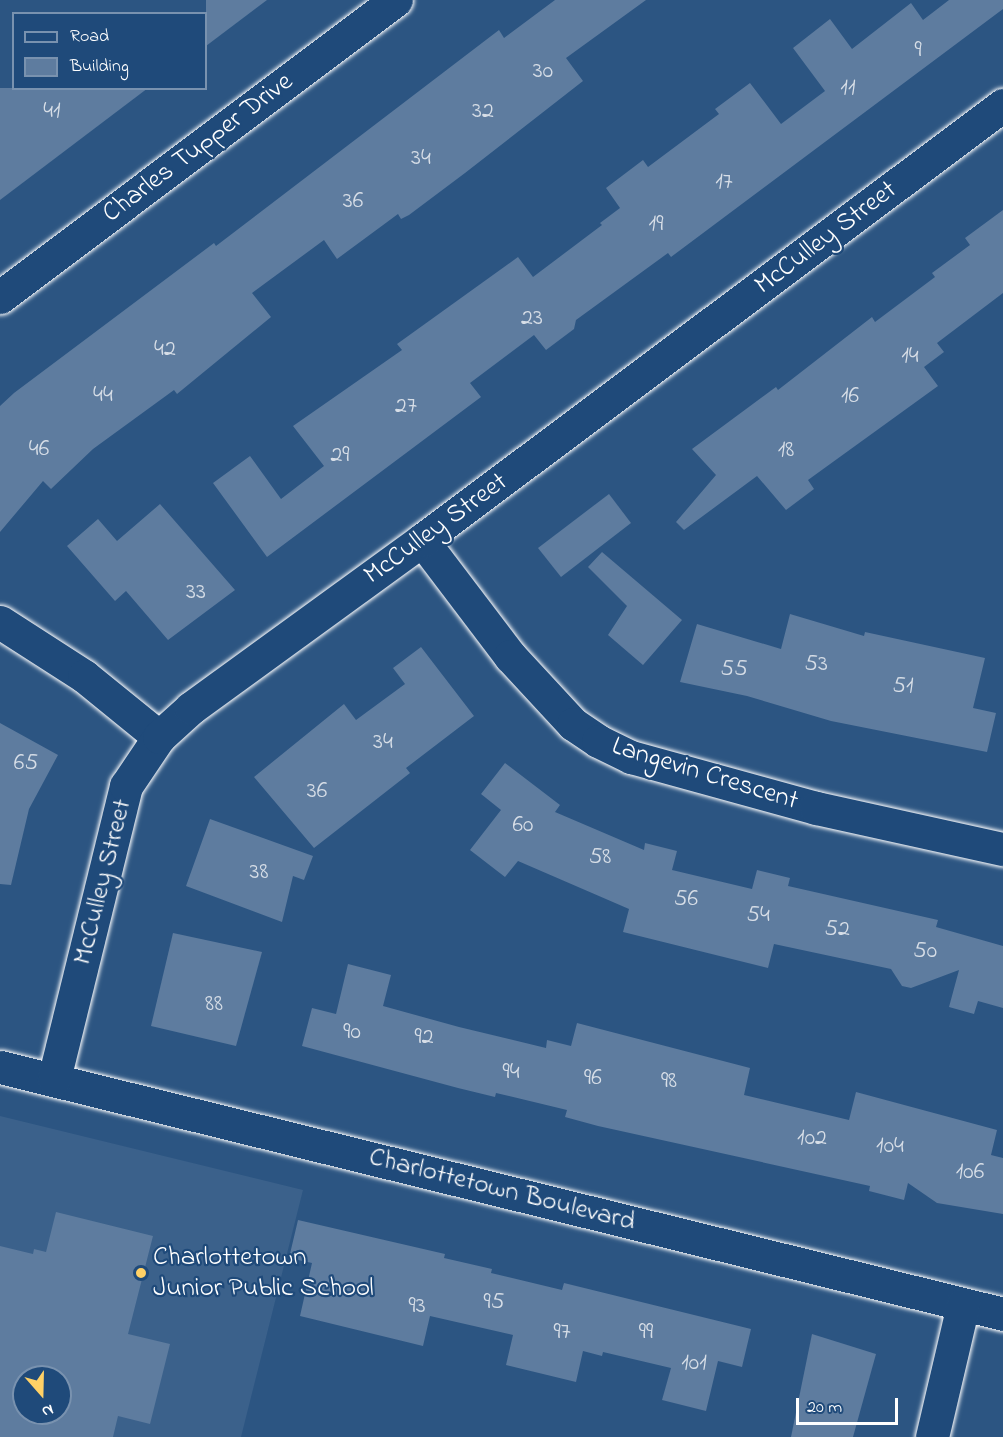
<!DOCTYPE html>
<html>
<head>
<meta charset="utf-8">
<style>
  body { margin:0 }
  #map { position:relative; width:1003px; height:1437px; overflow:hidden; background:#2c5582; font-family:"Indie Flower",sans-serif }
  div>[style] { position:absolute }
  [style*='--x'] { left:calc(var(--x)*1px); top:calc(var(--y)*1px); width:calc(var(--w)*1px); rotate:calc(var(--a)*1deg) }
  .built>* { inset:0; background:#3b618b }
  .building>* { inset:0; background:#5e7c9f }
  .roads { filter:drop-shadow(0 0 2px #fff) drop-shadow(0 0 2px #fff) }
  .minor>* { height:33px; margin:-16.5px; padding:0 16.5px; transform-origin:16.5px; border-radius:16.5px; background:#1f4a7a }
  .dots>* { width:16px; height:16px; translate:-50% -50%; box-sizing:border-box; border:3px solid #1f4a7a; border-radius:50% }
  span { translate:-50% -50%; white-space:nowrap; text-align:center; line-height:1.15; -webkit-text-stroke:4.5px #1f4a7a; paint-order:stroke }
  .number-label { font-size:24px; color:#d7dee7 }
  .number-label span { -webkit-text-stroke-width:0 }
  .street-label { font-size:27px; color:#fff }
  .poi-label { font-size:27px; color:#fff }
  .left { translate:0 -50%; text-align:left }
  .legend { position:absolute; left:12px; top:12px; width:195px; height:78px; box-sizing:border-box; background:#1f4a7a; border:2px solid #7992af; margin:0; padding:8px 10px; list-style:none; font-size:18px; color:#fff }
  .legend li { display:flex; align-items:center; gap:12px; height:30px }
  .legend b { width:30px; border:2px solid #7992af }
  .north { position:absolute; left:12px; top:1365px; width:60px; height:60px; box-sizing:border-box; background:#1f4a7a; border:2px solid #7992af; border-radius:50%; rotate:160deg; font-size:16px; font-weight:700; line-height:24px; text-align:center; color:#fff }
  .north::after { content:''; display:block; margin:auto; width:21px; height:27px; background:#ffd166; clip-path:polygon(50% 0,100% 100%,50% 72%,0 100%) }
  .scale { position:absolute; left:796px; top:1398px; width:102px; height:27px; box-sizing:border-box; border:3px solid #fff; border-top:0; padding-left:8px; font-size:18px; line-height:21px; white-space:nowrap; color:#fff; -webkit-text-stroke:4px #1f4a7a; paint-order:stroke }
</style>
</head>
<body>
<div id="map">
  <div class="built">
    <i style="clip-path:polygon(evenodd,0 1116px,303px 1190px,241px 1437px,0 1437px,0 1116px,24px 1377px,60px 1377px,60px 1413px,24px 1413px,24px 1377px)"></i>
  </div>
  <div class="building">
    <i style="clip-path:polygon(206px 0,267px 0,206px 46px)"></i>
    <i style="clip-path:polygon(555px 0,646px 0,566px 58px,583px 81px,465px 173px,409px 215px,401px 219px,398px 214px,337px 259px,324px 240px,252px 293px,271px 317px,177px 394px,174px 390px,93px 449px,51px 489px,43px 481px,0 532px,0 406px,14px 393px,214px 243px,216px 246px,499px 30px,504px 38px)"></i>
    <i style="clip-path:polygon(949px 0,1003px 0,1003px 9px,671px 257px,668px 253px,576px 320px,574px 329px,546px 350px,534px 335px,470px 383px,481px 397px,267px 557px,213px 483px,250px 456px,281px 499px,324px 466px,293px 426px,402px 350px,397px 344px,518px 257px,533px 277px,602px 225px,600px 223px,620px 208px,606px 188px,643px 160px,648px 167px,719px 114px,715px 109px,750px 83px,781px 124px,825px 91px,793px 48px,830px 19px,852px 49px,911px 3px,923px 20px)"></i>
    <i style="clip-path:polygon(0 88px,148px 88px,0 200px)"></i>
    <i style="clip-path:polygon(1003px 210px,1003px 293px,937px 343px,944px 352px,924px 367px,938px 386px,808px 480px,814px 489px,786px 510px,757px 476px,684px 530px,676px 522px,716px 475px,692px 449px,776px 387px,778px 390px,872px 317px,875px 322px,935px 277px,932px 273px,970px 245px,965px 238px)"></i>
    <i style="clip-path:polygon(609px 494px,631px 523px,561px 577px,538px 548px)"></i>
    <i style="clip-path:polygon(160px 504px,235px 590px,168px 640px,126px 591px,115px 601px,67px 546px,98px 519px,117px 541px)"></i>
    <i style="clip-path:polygon(602px 552px,682px 620px,643px 665px,608px 635px,627px 606px,588px 567px)"></i>
    <i style="clip-path:polygon(790px 614px,864px 636px,865px 632px,985px 658px,973px 708px,996px 713px,987px 752px,831px 721px,747px 696px,680px 682px,697px 624px,781px 649px)"></i>
    <i style="clip-path:polygon(421px 647px,474px 716px,406px 768px,410px 773px,314px 848px,254px 777px,344px 704px,356px 720px,405px 684px,393px 668px)"></i>
    <i style="clip-path:polygon(0 723px,58px 755px,29px 809px,11px 885px,0 884px)"></i>
    <i style="clip-path:polygon(505px 763px,560px 805px,555px 812px,644px 850px,645px 843px,677px 851px,672px 870px,752px 889px,757px 870px,790px 878px,788px 886px,938px 920px,936px 927px,1003px 946px,1003px 1008px,978px 1001px,974px 1014px,949px 1007px,959px 970px,911px 988px,902px 986px,891px 969px,774px 944px,768px 968px,623px 932px,629px 909px,518px 861px,505px 877px,470px 850px,501px 810px,481px 794px)"></i>
    <i style="clip-path:polygon(210px 819px,313px 856px,304px 880px,293px 876px,282px 922px,186px 886px)"></i>
    <i style="clip-path:polygon(173px 933px,262px 952px,236px 1046px,151px 1026px)"></i>
    <i style="clip-path:polygon(348px 964px,391px 975px,383px 1006px,459px 1027px,546px 1048px,547px 1040px,571px 1046px,577px 1023px,750px 1068px,744px 1095px,849px 1120px,856px 1092px,997px 1130px,991px 1155px,1003px 1158px,1003px 1214px,937px 1203px,908px 1183px,904px 1200px,869px 1191px,870px 1186px,598px 1126px,565px 1117px,567px 1110px,496px 1093px,495px 1097px,458px 1088px,302px 1046px,312px 1008px,336px 1014px)"></i>
    <i style="clip-path:polygon(evenodd,56px 1212px,153px 1236px,128px 1334px,170px 1344px,150px 1424px,118px 1416px,113px 1437px,0 1437px,0 1246px,33px 1254px,34px 1249px,46px 1252px,56px 1212px,24px 1377px,60px 1377px,60px 1413px,24px 1413px,24px 1377px)"></i>
    <i style="clip-path:polygon(298px 1220px,445px 1254px,444px 1258px,492px 1269px,491px 1273px,562px 1290px,564px 1283px,751px 1329px,742px 1367px,718px 1361px,706px 1411px,662px 1400px,671px 1368px,603px 1352px,602px 1356px,583px 1351px,576px 1382px,506px 1365px,513px 1335px,430px 1316px,423px 1346px,300px 1316px,312px 1263px,289px 1258px)"></i>
    <i style="clip-path:polygon(812px 1334px,876px 1354px,853px 1437px,791px 1437px)"></i>
  </div>
  <div class="roads">
    <div class="minor">
      <i style="--x:0;--y:297;--w:495;--a:-36.9"></i>
      <i style="--x:422;--y:540;--w:146;--a:52.8"></i>
      <i style="--x:510;--y:656;--w:93;--a:47.2"></i>
      <i style="--x:573;--y:724;--w:30;--a:34"></i>
      <i style="--x:598;--y:741;--w:37;--a:26"></i>
      <i style="--x:631;--y:757;--w:192;--a:15.4"></i>
      <i style="--x:816;--y:808;--w:191;--a:12.4"></i>
      <i style="--x:0;--y:622;--w:100;--a:32.7"></i>
      <i style="--x:84;--y:676;--w:97;--a:39.1"></i>
      <i style="--x:0;--y:1067;--w:1033;--a:13.83"></i>
      <i style="--x:54;--y:1079;--w:302;--a:-76.2"></i>
      <i style="--x:126;--y:786;--w:59;--a:-56"></i>
      <i style="--x:159;--y:737;--w:43;--a:-42.2"></i>
      <i style="--x:191;--y:708;--w:286;--a:-36"></i>
      <i style="--x:422;--y:540;--w:726;--a:-36.82"></i>
      <i style="--x:932;--y:1437;--w:136;--a:-76.8"></i>
    </div>
  </div>
  <div class="dots">
    <i style="left:141px;top:1273px;background:#ffd166"></i>
  </div>
  <div class="number-label">
    <span style="left:918px;top:51px">9</span>
    <span style="left:543px;top:72px">30</span>
    <span style="left:848px;top:89px">11</span>
    <span style="left:52px;top:112px">41</span>
    <span style="left:483px;top:112px">32</span>
    <span style="left:421px;top:159px">34</span>
    <span style="left:724px;top:183px">17</span>
    <span style="left:353px;top:202px">36</span>
    <span style="left:656px;top:225px">19</span>
    <span style="left:532px;top:319px">23</span>
    <span style="left:165px;top:350px">42</span>
    <span style="left:910px;top:357px">14</span>
    <span style="left:103px;top:396px">44</span>
    <span style="left:850px;top:397px">16</span>
    <span style="left:406px;top:407px">27</span>
    <span style="left:39px;top:450px">46</span>
    <span style="left:786px;top:451px">18</span>
    <span style="left:340px;top:456px">29</span>
    <span style="left:196px;top:593px">33</span>
    <span style="left:816px;top:665px">53</span>
    <span style="left:734px;top:670px">55</span>
    <span style="left:903px;top:687px">51</span>
    <span style="left:383px;top:743px">34</span>
    <span style="left:26px;top:764px">65</span>
    <span style="left:317px;top:792px">36</span>
    <span style="left:523px;top:826px">60</span>
    <span style="left:600px;top:858px">58</span>
    <span style="left:259px;top:873px">38</span>
    <span style="left:686px;top:900px">56</span>
    <span style="left:758px;top:916px">54</span>
    <span style="left:837px;top:930px">52</span>
    <span style="left:925px;top:952px">50</span>
    <span style="left:214px;top:1005px">88</span>
    <span style="left:352px;top:1033px">90</span>
    <span style="left:424px;top:1038px">92</span>
    <span style="left:511px;top:1073px">94</span>
    <span style="left:593px;top:1079px">96</span>
    <span style="left:669px;top:1082px">98</span>
    <span style="left:812px;top:1139px">102</span>
    <span style="left:890px;top:1147px">104</span>
    <span style="left:970px;top:1173px">106</span>
    <span style="left:494px;top:1303px">95</span>
    <span style="left:417px;top:1307px">93</span>
    <span style="left:562px;top:1333px">97</span>
    <span style="left:646px;top:1333px">99</span>
    <span style="left:694px;top:1364px">101</span>
  </div>
  <div class="street-label">
    <span style="left:198px;top:148px;rotate:-37deg">Charles Tupper Drive</span>
    <span style="left:826px;top:238px;rotate:-37deg">McCulley Street</span>
    <span style="left:436px;top:529px;rotate:-36deg">McCulley Street</span>
    <span style="left:705px;top:774px;rotate:17deg">Langevin Crescent</span>
    <span style="left:103px;top:882px;rotate:-76deg">McCulley Street</span>
    <span style="left:502px;top:1190px;rotate:14deg">Charlottetown Boulevard</span>
  </div>
  <div class="poi-label">
    <span class="left" style="left:153px;top:1273px">Charlottetown<br>Junior Public School</span>
  </div>
  <ul class="legend">
  <li><b style="height:8px;background:#1f4a7a"></b>Road</li>
  <li><b style="height:16px;background:#5e7c9f"></b>Building</li>
  </ul>
  <div class="north">N</div>
  <div class="scale">20 m</div>
</div>
</body>
</html>
